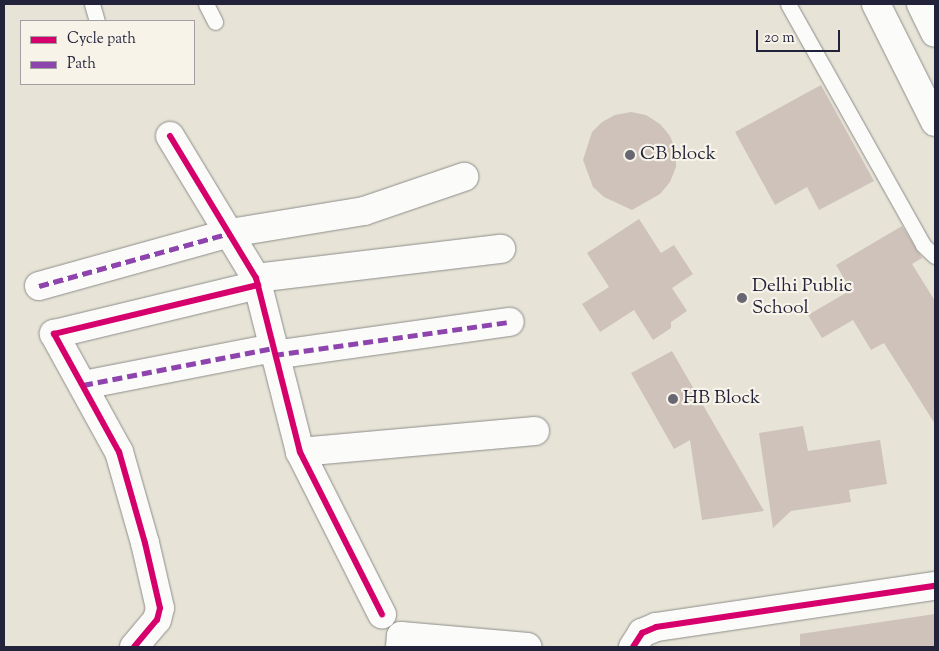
<!DOCTYPE html>
<html>
<head>
<meta charset="utf-8">
<style>
  body { margin:0 }
  #map { position:relative; width:939px; height:651px; overflow:hidden; background:#e7e4d7; font-family:"Sorts Mill Goudy",serif }
  div>[style] { position:absolute }
  [style*='--x'] { left:calc(var(--x)*1px); top:calc(var(--y)*1px); width:calc(var(--w)*1px); rotate:calc(var(--a)*1deg) }
  .building>* { inset:0; background:#cec2ba }
  .roads { filter:drop-shadow(0 0 1px #8e8d8a) drop-shadow(0 0 1px #8e8d8a) }
  .lane>* { height:15px; margin:-7.5px; padding:0 7.5px; transform-origin:7.5px; border-radius:7.5px; background:#fbfbf9 }
  .street>* { height:28px; margin:-14px; padding:0 14px; transform-origin:14px; border-radius:14px; background:#fbfbf9 }
  .secondary>* { height:28px; margin:-14px; padding:0 14px; transform-origin:14px; border-radius:14px; background:#fbfbf9 }
  .quiet>* { height:5px; margin-top:-2.5px; transform-origin:0; background:repeating-linear-gradient(90deg,#8e44ad 0 10px,transparent 0 15px) }
  .cycleway>* { height:6px; margin:-3px; padding:0 3px; transform-origin:3px; border-radius:3px; background:#d6006c }
  .dots>* { width:14px; height:14px; translate:-50% -50%; box-sizing:border-box; border:2px solid #f7f3e8; border-radius:50% }
  span { translate:-50% -50%; white-space:nowrap; text-align:center; line-height:1.15; -webkit-text-stroke:4.5px #f7f3e8; paint-order:stroke }
  .poi-label { font-size:19px; color:#22223b }
  .left { translate:0 -50%; text-align:left }
  .frame { position:absolute; inset:0; border:5px solid #22223b; pointer-events:none }
  .legend { position:absolute; left:20px; top:20px; width:175px; height:65px; box-sizing:border-box; background:#f7f3e8; border:1px solid #a29fa3; margin:0; padding:6px 9px; list-style:none; font-size:15px; color:#22223b }
  .legend li { display:flex; align-items:center; gap:10px; height:25px }
  .legend b { width:25px; border:1px solid #a29fa3 }
  .scale { position:absolute; left:756px; top:30px; width:84px; height:22px; box-sizing:border-box; border:2px solid #22223b; border-top:0; padding-left:6px; font-size:15px; line-height:18px; white-space:nowrap; color:#22223b; -webkit-text-stroke:4px #f7f3e8; paint-order:stroke }
</style>
</head>
<body>
<div id="map">
  <div class="building">
    <i style="clip-path:polygon(821px 85px,874px 181px,819px 210px,807px 187px,775px 205px,735px 132px)"></i>
    <i style="clip-path:polygon(631px 112px,646px 115px,660px 124px,670px 136px,676px 151px,676px 167px,670px 182px,660px 194px,632px 210px,604px 197px,593px 187px,583px 160px,592px 132px,602px 122px,615px 115px)"></i>
    <i style="clip-path:polygon(639px 219px,661px 253px,674px 245px,693px 274px,672px 288px,687px 311px,671px 322px,671px 328px,653px 340px,634px 310px,600px 332px,582px 304px,609px 287px,587px 253px)"></i>
    <i style="clip-path:polygon(902px 226px,922px 258px,912px 264px,935px 301px,935px 424px,884px 343px,871px 350px,853px 320px,822px 338px,808px 315px,851px 290px,836px 265px)"></i>
    <i style="clip-path:polygon(672px 351px,764px 511px,702px 520px,690px 440px,674px 449px,631px 373px)"></i>
    <i style="clip-path:polygon(803px 426px,808px 451px,880px 440px,887px 484px,849px 490px,851px 502px,791px 511px,773px 528px,759px 433px)"></i>
    <i style="clip-path:polygon(935px 614px,935px 647px,800px 647px,800px 634px)"></i>
  </div>
  <div class="roads">
    <div class="lane">
      <i style="--x:92;--y:4;--w:18;--a:74"></i>
      <i style="--x:206;--y:4;--w:20;--a:63"></i>
      <i style="--x:788;--y:4;--w:276;--a:60.7"></i>
      <i style="--x:923;--y:245;--w:16;--a:43"></i>
    </div>
    <div class="street">
      <i style="--x:170;--y:136;--w:166;--a:58.8"></i>
      <i style="--x:256;--y:278;--w:179;--a:75.8"></i>
      <i style="--x:300;--y:452;--w:182;--a:63.2"></i>
      <i style="--x:256;--y:278;--w:247;--a:-6.8"></i>
      <i style="--x:39;--y:286;--w:198;--a:-15.5"></i>
      <i style="--x:230;--y:233;--w:136;--a:-9.3"></i>
      <i style="--x:364;--y:211;--w:106;--a:-18.8"></i>
      <i style="--x:274;--y:355;--w:238;--a:-8"></i>
      <i style="--x:83;--y:385;--w:194;--a:-11"></i>
      <i style="--x:300;--y:452;--w:236;--a:-5.1"></i>
      <i style="--x:134;--y:647;--w:35;--a:-50"></i>
      <i style="--x:157;--y:620;--w:12;--a:-76"></i>
      <i style="--x:160;--y:608;--w:67;--a:-103"></i>
      <i style="--x:145;--y:543;--w:95;--a:-105.9"></i>
      <i style="--x:119;--y:452;--w:135;--a:-118.8"></i>
      <i style="--x:54;--y:334;--w:210;--a:-13.5"></i>
      <i style="--x:400;--y:647;--w:11;--a:-85"></i>
      <i style="--x:401;--y:636;--w:127;--a:5"></i>
      <i style="--x:633;--y:647;--w:17;--a:-57"></i>
      <i style="--x:642;--y:633;--w:15;--a:-23"></i>
      <i style="--x:656;--y:627;--w:282;--a:-8.4"></i>
    </div>
    <div class="secondary">
      <i style="--x:876;--y:4;--w:132;--a:63.4"></i>
      <i style="--x:921;--y:4;--w:32;--a:64"></i>
    </div>
  </div>
  <div class="quiet">
    <i style="--x:39;--y:286;--w:198;--a:-15.5"></i>
    <i style="--x:274;--y:355;--w:238;--a:-8"></i>
    <i style="--x:83;--y:385;--w:194;--a:-11"></i>
  </div>
  <div class="cycleway">
    <i style="--x:170;--y:136;--w:166;--a:58.8"></i>
    <i style="--x:256;--y:278;--w:179;--a:75.8"></i>
    <i style="--x:300;--y:452;--w:182;--a:63.2"></i>
    <i style="--x:134;--y:647;--w:35;--a:-50"></i>
    <i style="--x:157;--y:620;--w:12;--a:-76"></i>
    <i style="--x:160;--y:608;--w:67;--a:-103"></i>
    <i style="--x:145;--y:543;--w:95;--a:-105.9"></i>
    <i style="--x:119;--y:452;--w:135;--a:-118.8"></i>
    <i style="--x:54;--y:334;--w:210;--a:-13.5"></i>
    <i style="--x:633;--y:647;--w:17;--a:-57"></i>
    <i style="--x:642;--y:633;--w:15;--a:-23"></i>
    <i style="--x:656;--y:627;--w:282;--a:-8.4"></i>
  </div>
  <div class="dots">
    <i style="left:630px;top:155px;background:#676672"></i>
    <i style="left:742px;top:298px;background:#676672"></i>
    <i style="left:673px;top:399px;background:#676672"></i>
  </div>
  <div class="poi-label">
    <span class="left" style="left:640px;top:155px">CB block</span>
    <span class="left" style="left:752px;top:298px">Delhi Public<br>School</span>
    <span class="left" style="left:683px;top:399px">HB Block</span>
  </div>
  <div class="frame"></div>
  <ul class="legend">
  <li><b style="height:6px;background:#d6006c"></b>Cycle path</li>
  <li><b style="height:6px;background:#8e44ad"></b>Path</li>
  </ul>
  <div class="scale">20 m</div>
</div>
</body>
</html>
